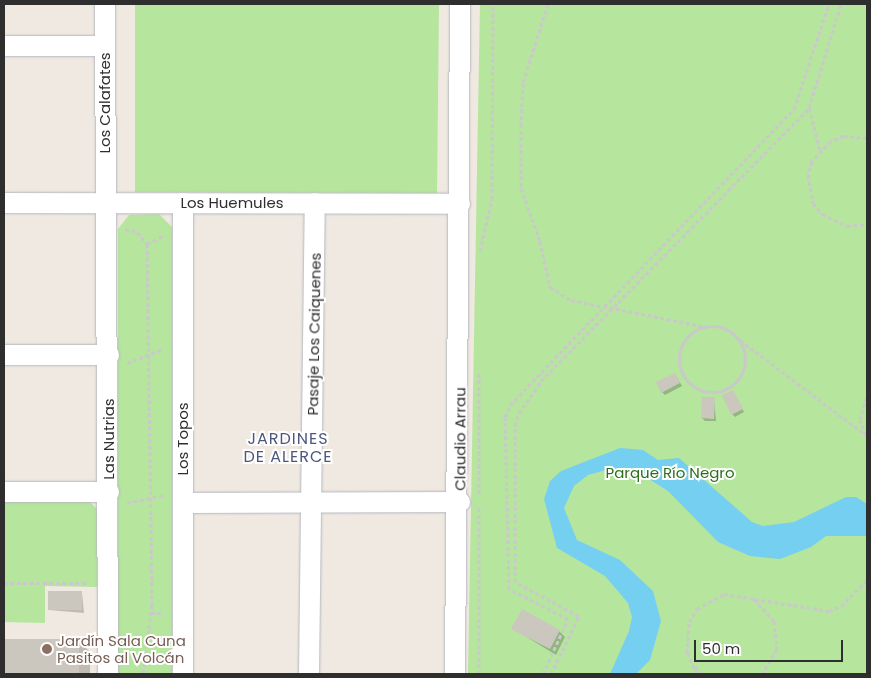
<!DOCTYPE html>
<html>
<head>
<meta charset="utf-8">
<style>
  body { margin:0 }
  #map { position:relative; width:871px; height:678px; overflow:hidden; background:#efe9e1; font-family:Poppins,sans-serif }
  div>[style] { position:absolute }
  [style*='--x'] { left:calc(var(--x)*1px); top:calc(var(--y)*1px); width:calc(var(--w)*1px); rotate:calc(var(--a)*1deg) }
  .green>* { inset:0; background:#b6e59e }
  .water>* { inset:0; background:#75cff0 }
  .shadow>* { inset:0; background:#0003 }
  .building>* { inset:0; background:#cbc7bf }
  .path>* { height:3px; margin-top:-1.5px; transform-origin:0; background:repeating-linear-gradient(90deg,#c9c9c9 0 4px,transparent 0 6.5px) }
  .path>.ring { margin:-1.5px; padding:0; box-sizing:content-box; background:none; border:3px solid #c9c9c9; border-radius:50% }
  .roads { filter:drop-shadow(0 0 1px #b4b7c1) drop-shadow(0 0 1px #b4b7c1) }
  .minor>* { height:20px; margin:-10px; padding:0 10px; transform-origin:10px; border-radius:10px; background:#fff }
  .dots>* { width:14px; height:14px; translate:-50% -50%; box-sizing:border-box; border:2px solid #fff; border-radius:50% }
  span { translate:-50% -50%; white-space:nowrap; text-align:center; line-height:1.15; -webkit-text-stroke:4px #fff; paint-order:stroke }
  .street-label { font-size:15px; color:#2e2e2e }
  .park-label { font-size:15px; color:#2c6e1b }
  .education-label { font-size:15px; color:#785e54 }
  .left { translate:0 -50%; text-align:left }
  .neighbourhood-label { font-size:16px; color:#4d5680; letter-spacing:1px }
  .frame { position:absolute; inset:0; border:5px solid #2e2e2e; pointer-events:none }
  .scale { position:absolute; left:694px; top:640px; width:149px; height:22px; box-sizing:border-box; border:2px solid #2e2e2e; border-top:0; padding-left:6px; font-size:15px; line-height:18px; white-space:nowrap; color:#2e2e2e; -webkit-text-stroke:4px #fff; paint-order:stroke }
</style>
</head>
<body>
<div id="map">
  <div class="green">
    <i style="clip-path:polygon(135px 4px,439px 4px,437px 193px,135px 192px)"></i>
    <i style="clip-path:polygon(480px 4px,867px 4px,867px 674px,468px 674px)"></i>
    <i style="clip-path:polygon(159px 214px,172px 227px,172px 674px,118px 674px,118px 229px,129px 215px)"></i>
    <i style="clip-path:polygon(4px 502px,90px 502px,98px 510px,97px 587px,45px 586px,45px 623px,4px 622px)"></i>
  </div>
  <div class="water">
    <i style="clip-path:polygon(620px 448px,643px 450px,658px 460px,679px 458px,752px 522px,763px 526px,794px 522px,846px 497px,856px 497px,867px 504px,867px 536px,826px 536px,811px 547px,780px 559px,750px 556px,718px 542px,668px 491px,649px 479px,613px 468px,588px 475px,574px 486px,564px 508px,577px 540px,620px 560px,653px 591px,661px 621px,650px 660px,636px 674px,610px 674px,629px 631px,632px 617px,628px 603px,605px 576px,557px 548px,544px 499px,550px 481px,561px 471px)"></i>
  </div>
  <div class="shadow">
    <i style="clip-path:polygon(675px 374px,682px 386px,665px 395px,662px 392px)"></i>
    <i style="clip-path:polygon(733px 391px,744px 412px,735px 417px,732px 414px)"></i>
    <i style="clip-path:polygon(714px 399px,716px 421px,705px 421px,702px 418px)"></i>
    <i style="clip-path:polygon(82px 593px,84px 613px,49px 610px)"></i>
    <i style="clip-path:polygon(512px 628px,559px 631px,565px 637px,556px 655px)"></i>
    <i style="clip-path:polygon(4px 640px,78px 640px,90px 652px,90px 674px,4px 674px)"></i>
  </div>
  <div class="building">
    <i style="clip-path:polygon(675px 373px,680px 383px,661px 393px,656px 382px)"></i>
    <i style="clip-path:polygon(733px 390px,743px 409px,731px 415px,722px 395px)"></i>
    <i style="clip-path:polygon(702px 397px,715px 397px,714px 419px,701px 418px)"></i>
    <i style="clip-path:polygon(48px 591px,82px 591px,82px 610px,48px 610px)"></i>
    <i style="clip-path:polygon(522px 609px,560px 630px,550px 649px,511px 629px)"></i>
    <i style="clip-path:polygon(4px 639px,79px 639px,79px 674px,4px 674px)"></i>
  </div>
  <div class="path">
    <i style="--x:548;--y:4;--w:83;--a:107.6"></i>
    <i style="--x:523;--y:83;--w:41;--a:92.8"></i>
    <i style="--x:521;--y:124;--w:64;--a:90"></i>
    <i style="--x:521;--y:188;--w:56;--a:70.3"></i>
    <i style="--x:540;--y:241;--w:47;--a:77.7"></i>
    <i style="--x:550;--y:287;--w:25;--a:32"></i>
    <i style="--x:571;--y:300;--w:139;--a:11.2"></i>
    <i style="--x:809;--y:108;--w:43;--a:75.3"></i>
    <i style="--x:867;--y:138;--w:23;--a:-175"></i>
    <i style="--x:844;--y:136;--w:14;--a:159"></i>
    <i style="--x:831;--y:141;--w:28;--a:134"></i>
    <i style="--x:812;--y:161;--w:15;--a:106"></i>
    <i style="--x:808;--y:175;--w:28;--a:80"></i>
    <i style="--x:813;--y:203;--w:14;--a:51"></i>
    <i style="--x:822;--y:214;--w:28;--a:26"></i>
    <i style="--x:847;--y:226;--w:20;--a:-6"></i>
    <i style="--x:125;--y:229;--w:12;--a:14"></i>
    <i style="--x:137;--y:232;--w:16;--a:50"></i>
    <i style="--x:147;--y:244;--w:361;--a:89.2"></i>
    <i style="--x:152;--y:605;--w:70;--a:97.4"></i>
    <i style="--x:147;--y:244;--w:20;--a:-27"></i>
    <i style="--x:480;--y:251;--w:53;--a:-77"></i>
    <i style="--x:492;--y:199;--w:195;--a:-89.7"></i>
    <i class="ring" style="left:679px;top:326px;width:63px;height:63px"></i>
    <i style="--x:740;--y:340;--w:159;--a:37.1"></i>
    <i style="--x:127;--y:363;--w:39;--a:-21"></i>
    <i style="--x:479;--y:373;--w:123;--a:90"></i>
    <i style="--x:866;--y:435;--w:16;--a:-112"></i>
    <i style="--x:860;--y:420;--w:26;--a:-74"></i>
    <i style="--x:127;--y:503;--w:38;--a:-12"></i>
    <i style="--x:479;--y:508;--w:166;--a:90"></i>
    <i style="--x:4;--y:583;--w:84;--a:0"></i>
    <i style="--x:867;--y:591;--w:12;--a:90"></i>
    <i style="--x:755;--y:599;--w:75;--a:9.2"></i>
    <i style="--x:829;--y:611;--w:13;--a:-23"></i>
    <i style="--x:841;--y:606;--w:37;--a:-45"></i>
    <i style="--x:151;--y:613;--w:12;--a:0"></i>
    <i style="--x:695;--y:667;--w:10;--a:45"></i>
    <i style="--x:543;--y:674;--w:60;--a:-65.6"></i>
    <i style="--x:568;--y:619;--w:66;--a:-153"></i>
    <i style="--x:509;--y:589;--w:172;--a:-91.3"></i>
    <i style="--x:505;--y:417;--w:13;--a:-67"></i>
    <i style="--x:510;--y:405;--w:410;--a:-46.2"></i>
    <i style="--x:794;--y:109;--w:111;--a:-71.6"></i>
    <i style="--x:551;--y:674;--w:64;--a:-64.2"></i>
    <i style="--x:579;--y:616;--w:72;--a:-152"></i>
    <i style="--x:515;--y:582;--w:156;--a:-90"></i>
    <i style="--x:515;--y:426;--w:14;--a:-73"></i>
    <i style="--x:519;--y:413;--w:39;--a:-55"></i>
    <i style="--x:541;--y:381;--w:383;--a:-45.5"></i>
    <i style="--x:809;--y:108;--w:109;--a:-72.9"></i>
    <i style="--x:697;--y:674;--w:23;--a:-115"></i>
    <i style="--x:687;--y:653;--w:31;--a:-86"></i>
    <i style="--x:689;--y:622;--w:15;--a:-58"></i>
    <i style="--x:697;--y:609;--w:31;--a:-29"></i>
    <i style="--x:724;--y:594;--w:30;--a:9"></i>
    <i style="--x:754;--y:599;--w:30;--a:48"></i>
    <i style="--x:774;--y:621;--w:28;--a:84"></i>
    <i style="--x:777;--y:649;--w:29;--a:121"></i>
  </div>
  <div class="roads">
    <div class="minor">
      <i style="--x:105;--y:4;--w:670;--a:89.74"></i>
      <i style="--x:4;--y:46;--w:101;--a:0"></i>
      <i style="--x:4;--y:203;--w:456;--a:0.1"></i>
      <i style="--x:4;--y:355;--w:105;--a:0"></i>
      <i style="--x:4;--y:492;--w:105;--a:0"></i>
      <i style="--x:183;--y:503;--w:277;--a:-0.2"></i>
      <i style="--x:183;--y:674;--w:471;--a:-90"></i>
      <i style="--x:309;--y:674;--w:471;--a:-89.3"></i>
      <i style="--x:455;--y:674;--w:670;--a:-89.57"></i>
    </div>
  </div>
  <div class="dots">
    <i style="left:47px;top:649px;background:#8d6e63"></i>
  </div>
  <div class="street-label">
    <span style="left:105px;top:103px;rotate:-90deg">Los Calafates</span>
    <span style="left:232px;top:203px">Los Huemules</span>
    <span style="left:314px;top:334px;rotate:-89deg">Pasaje Los Caiquenes</span>
    <span style="left:109px;top:439px;rotate:-90deg">Las Nutrias</span>
    <span style="left:183px;top:439px;rotate:-90deg">Los Topos</span>
    <span style="left:460px;top:439px;rotate:-90deg">Claudio Arrau</span>
  </div>
  <div class="park-label">
    <span style="left:670px;top:473px">Parque Río Negro</span>
  </div>
  <div class="education-label">
    <span class="left" style="left:57px;top:649px">Jardín Sala Cuna<br>Pasitos al Volcán</span>
  </div>
  <div class="neighbourhood-label">
    <span style="left:288px;top:448px">JARDINES<br>DE ALERCE</span>
  </div>
  <div class="frame"></div>
  <div class="scale">50 m</div>
</div>
</body>
</html>
